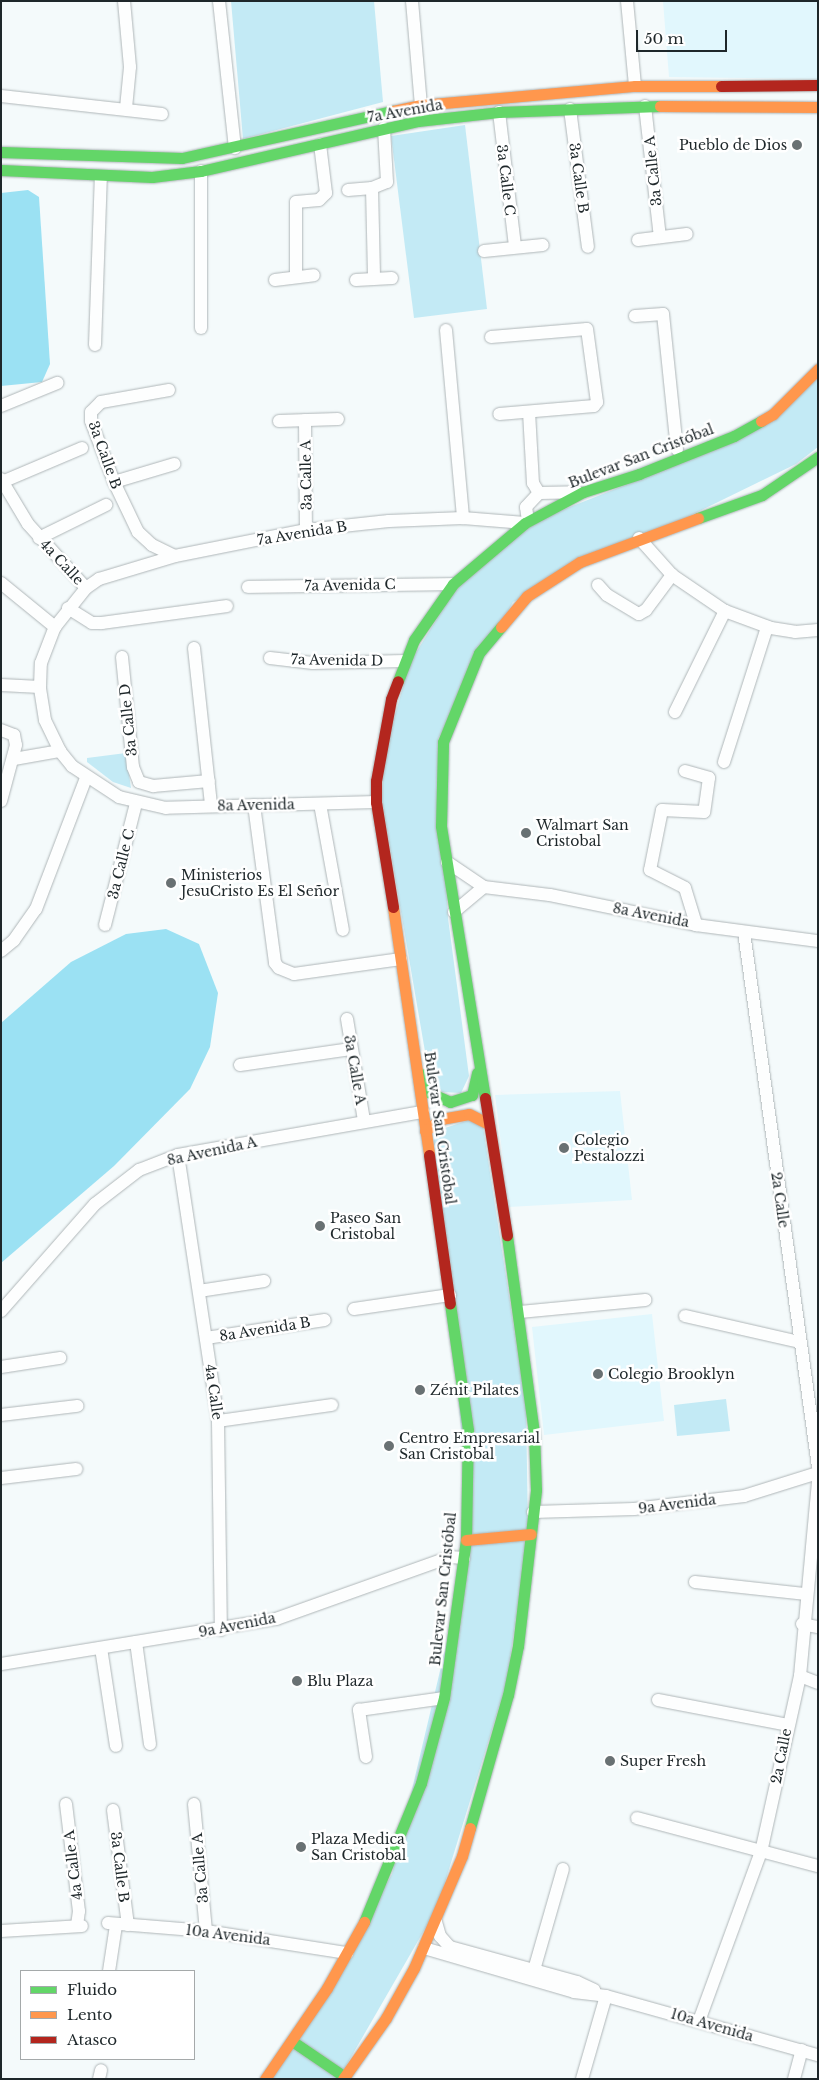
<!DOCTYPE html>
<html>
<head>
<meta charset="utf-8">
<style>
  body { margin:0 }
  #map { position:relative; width:819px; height:2080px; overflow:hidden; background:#f4fafb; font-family:"Libre Baskerville",serif }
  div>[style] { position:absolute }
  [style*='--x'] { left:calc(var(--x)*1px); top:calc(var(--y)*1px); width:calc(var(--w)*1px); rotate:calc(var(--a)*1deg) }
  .built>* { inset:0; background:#e1f7fd }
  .green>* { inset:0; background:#c3eaf5 }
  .forest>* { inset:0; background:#9be1f3 }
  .roads { filter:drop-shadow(0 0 1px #afb6b8) drop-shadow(0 0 1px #afb6b8) }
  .street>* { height:12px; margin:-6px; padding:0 6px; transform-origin:6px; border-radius:6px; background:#fdfefe }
  .fast>* { height:11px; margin:-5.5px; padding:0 5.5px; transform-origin:5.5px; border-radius:5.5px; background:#63d668 }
  .slow>* { height:11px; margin:-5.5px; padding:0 5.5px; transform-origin:5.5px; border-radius:5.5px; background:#ff974d }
  .jam>* { height:11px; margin:-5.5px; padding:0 5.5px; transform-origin:5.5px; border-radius:5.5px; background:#b3261e }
  .dots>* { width:14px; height:14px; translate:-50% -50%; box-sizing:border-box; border:2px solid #fff; border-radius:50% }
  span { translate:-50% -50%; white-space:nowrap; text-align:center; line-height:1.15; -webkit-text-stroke:5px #fff; paint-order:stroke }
  .street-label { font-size:14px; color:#1e272a }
  .poi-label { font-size:14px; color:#1e272a }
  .right { translate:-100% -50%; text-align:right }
  .left { translate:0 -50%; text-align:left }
  .frame { position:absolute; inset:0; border:2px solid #1e272a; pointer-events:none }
  .legend { position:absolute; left:20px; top:1970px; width:175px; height:90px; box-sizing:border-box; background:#fff; border:1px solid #a5a9aa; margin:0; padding:6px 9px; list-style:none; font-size:15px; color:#1e272a }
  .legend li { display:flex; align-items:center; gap:10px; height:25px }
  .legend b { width:25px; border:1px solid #a5a9aa }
  .scale { position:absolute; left:636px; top:30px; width:91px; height:22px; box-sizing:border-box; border:2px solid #1e272a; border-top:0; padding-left:6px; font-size:15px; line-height:18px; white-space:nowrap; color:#1e272a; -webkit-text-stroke:4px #fff; paint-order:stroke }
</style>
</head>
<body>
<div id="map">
  <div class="built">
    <i style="clip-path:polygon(663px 1px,818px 1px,818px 79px,669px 77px)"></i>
    <i style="clip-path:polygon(620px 1091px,632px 1200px,509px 1207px,495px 1095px)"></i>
    <i style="clip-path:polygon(652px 1314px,664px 1421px,544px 1435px,532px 1327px)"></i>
  </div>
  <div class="green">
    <i style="clip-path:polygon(231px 1px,374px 1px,383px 102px,243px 139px)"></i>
    <i style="clip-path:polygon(465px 125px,487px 309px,414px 318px,391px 136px)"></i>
    <i style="clip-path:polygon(818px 376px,818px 447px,796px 464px,513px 602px,438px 739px,448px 918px,469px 1076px,461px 1093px,442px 1092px,428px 1069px,382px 801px,384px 754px,410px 662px,457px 587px,537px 520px,722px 447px)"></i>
    <i style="clip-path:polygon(126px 753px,131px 788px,113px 782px,87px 762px,87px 758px)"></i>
    <i style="clip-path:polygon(469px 1120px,483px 1127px,526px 1406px,528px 1531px,471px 1535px,433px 1132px)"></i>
    <i style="clip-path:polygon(726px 1399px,730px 1431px,677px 1436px,674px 1405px)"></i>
    <i style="clip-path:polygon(527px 1539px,507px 1681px,437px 1908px,343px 2071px,299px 2039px,392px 1874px,470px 1544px)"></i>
    <i style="clip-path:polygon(293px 2046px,338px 2079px,271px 2079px)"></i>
  </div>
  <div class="forest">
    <i style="clip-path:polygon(28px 190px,39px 197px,50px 364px,42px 382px,1px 386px,1px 193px)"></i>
    <i style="clip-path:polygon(166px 929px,199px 944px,218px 993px,210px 1047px,190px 1089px,114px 1166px,1px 1263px,1px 1023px,71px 962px,126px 934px)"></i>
  </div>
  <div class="roads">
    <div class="street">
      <i style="--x:124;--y:1;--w:66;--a:84.8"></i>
      <i style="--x:130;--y:67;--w:41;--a:95.6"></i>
      <i style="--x:219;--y:1;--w:148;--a:83.8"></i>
      <i style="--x:412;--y:1;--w:104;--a:85.1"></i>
      <i style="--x:627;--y:1;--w:85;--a:84.6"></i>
      <i style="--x:1;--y:96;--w:162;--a:6.4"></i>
      <i style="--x:645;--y:106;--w:132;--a:83.5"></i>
      <i style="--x:570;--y:109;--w:139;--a:82.6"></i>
      <i style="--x:499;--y:112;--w:135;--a:83.2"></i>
      <i style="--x:201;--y:171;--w:157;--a:90"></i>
      <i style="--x:372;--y:188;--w:89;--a:88.7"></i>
      <i style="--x:348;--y:190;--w:24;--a:-5"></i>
      <i style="--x:372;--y:188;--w:16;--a:-22"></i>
      <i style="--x:387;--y:182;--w:54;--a:-93.2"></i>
      <i style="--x:638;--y:240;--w:49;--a:-7"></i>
      <i style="--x:484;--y:251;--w:59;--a:-5.8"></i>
      <i style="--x:296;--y:277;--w:75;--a:-90"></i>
      <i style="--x:296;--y:202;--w:23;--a:-5"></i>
      <i style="--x:319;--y:200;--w:10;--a:-45"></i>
      <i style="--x:326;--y:193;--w:49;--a:-97"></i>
      <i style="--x:275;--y:280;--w:39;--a:-7"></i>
      <i style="--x:356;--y:280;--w:36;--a:-3"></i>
      <i style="--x:635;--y:316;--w:28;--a:-4"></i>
      <i style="--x:663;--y:314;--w:136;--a:84.1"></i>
      <i style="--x:446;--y:330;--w:189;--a:84.8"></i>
      <i style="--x:491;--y:337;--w:96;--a:-4.8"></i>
      <i style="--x:587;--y:329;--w:74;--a:82.2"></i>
      <i style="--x:597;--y:402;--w:5;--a:127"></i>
      <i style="--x:594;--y:406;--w:95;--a:175.2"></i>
      <i style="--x:95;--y:345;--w:169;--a:-88"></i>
      <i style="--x:169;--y:390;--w:69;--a:170"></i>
      <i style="--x:101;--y:402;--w:14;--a:135"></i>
      <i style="--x:91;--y:412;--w:9;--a:90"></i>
      <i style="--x:91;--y:421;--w:65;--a:69.3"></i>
      <i style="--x:114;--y:482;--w:55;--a:64.4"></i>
      <i style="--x:138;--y:532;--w:19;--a:43"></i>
      <i style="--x:152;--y:545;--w:25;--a:26"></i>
      <i style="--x:1;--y:406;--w:61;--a:-22.3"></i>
      <i style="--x:529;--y:412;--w:71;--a:86.8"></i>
      <i style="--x:533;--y:483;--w:12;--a:59"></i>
      <i style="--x:305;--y:420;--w:110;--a:89.5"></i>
      <i style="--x:279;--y:421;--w:59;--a:-1.9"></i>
      <i style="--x:1;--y:479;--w:52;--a:59"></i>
      <i style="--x:28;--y:524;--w:86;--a:47.8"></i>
      <i style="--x:2;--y:482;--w:87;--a:-23"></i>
      <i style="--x:114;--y:482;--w:63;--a:-16.7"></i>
      <i style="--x:528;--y:521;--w:14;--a:-98"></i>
      <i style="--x:526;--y:507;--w:19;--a:-47"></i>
      <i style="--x:539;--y:493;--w:39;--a:-1"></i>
      <i style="--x:39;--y:538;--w:75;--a:-26.2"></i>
      <i style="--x:639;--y:538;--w:50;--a:48.3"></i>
      <i style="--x:672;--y:575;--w:64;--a:34.2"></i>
      <i style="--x:725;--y:611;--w:49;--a:20.3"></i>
      <i style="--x:771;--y:628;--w:24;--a:9"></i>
      <i style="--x:795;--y:632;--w:23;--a:-5"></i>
      <i style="--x:1;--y:583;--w:70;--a:39.2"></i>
      <i style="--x:598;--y:585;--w:13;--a:48"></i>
      <i style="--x:607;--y:595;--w:37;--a:31"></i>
      <i style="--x:639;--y:614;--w:8;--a:-30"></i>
      <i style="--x:646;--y:610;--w:44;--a:-53.4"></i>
      <i style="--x:248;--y:587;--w:205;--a:-0.8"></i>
      <i style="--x:68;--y:608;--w:28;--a:32"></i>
      <i style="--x:92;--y:623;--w:10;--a:0"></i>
      <i style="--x:102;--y:623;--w:126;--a:-7.7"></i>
      <i style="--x:194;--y:648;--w:158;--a:83.8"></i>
      <i style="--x:122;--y:657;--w:111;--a:84.3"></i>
      <i style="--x:133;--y:767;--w:16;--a:68"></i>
      <i style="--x:139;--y:782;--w:15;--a:16"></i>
      <i style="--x:153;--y:786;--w:56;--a:-5.1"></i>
      <i style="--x:270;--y:658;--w:43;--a:6.6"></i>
      <i style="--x:313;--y:663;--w:92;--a:-1.2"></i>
      <i style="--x:1;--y:685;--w:39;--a:3"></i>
      <i style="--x:675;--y:712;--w:113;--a:-63.7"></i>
      <i style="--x:1;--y:730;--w:14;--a:21"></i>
      <i style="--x:14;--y:735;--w:10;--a:79"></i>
      <i style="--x:16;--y:745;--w:58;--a:105"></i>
      <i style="--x:14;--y:759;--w:47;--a:-9.9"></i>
      <i style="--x:724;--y:762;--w:142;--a:-72.3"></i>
      <i style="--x:685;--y:771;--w:25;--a:16"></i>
      <i style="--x:709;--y:778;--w:34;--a:98"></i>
      <i style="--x:704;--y:812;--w:42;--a:-177.3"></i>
      <i style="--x:662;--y:810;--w:61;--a:101.3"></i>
      <i style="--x:650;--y:870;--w:39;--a:27"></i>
      <i style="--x:685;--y:888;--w:39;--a:73"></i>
      <i style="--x:376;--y:802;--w:210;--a:178.4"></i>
      <i style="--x:166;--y:808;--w:48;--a:-166.8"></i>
      <i style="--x:119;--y:797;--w:56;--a:-146.6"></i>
      <i style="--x:72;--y:766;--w:19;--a:-129"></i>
      <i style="--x:60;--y:751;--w:34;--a:-116"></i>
      <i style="--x:45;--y:720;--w:33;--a:-99"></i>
      <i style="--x:40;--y:687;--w:24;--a:-88"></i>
      <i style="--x:41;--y:663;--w:39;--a:-69"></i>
      <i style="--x:55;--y:627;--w:50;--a:-51.5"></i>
      <i style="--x:86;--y:588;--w:16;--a:-35"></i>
      <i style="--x:99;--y:579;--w:79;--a:-16.8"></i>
      <i style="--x:175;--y:556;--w:134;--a:-11.2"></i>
      <i style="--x:306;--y:530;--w:83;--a:-6.2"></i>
      <i style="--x:389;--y:521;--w:74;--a:-2.3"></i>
      <i style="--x:463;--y:518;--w:62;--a:4.6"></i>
      <i style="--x:320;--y:804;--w:128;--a:79.7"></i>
      <i style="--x:254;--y:805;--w:159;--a:82.4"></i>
      <i style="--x:275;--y:963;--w:6;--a:51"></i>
      <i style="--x:279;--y:968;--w:16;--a:22"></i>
      <i style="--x:294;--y:974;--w:108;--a:-8"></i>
      <i style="--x:447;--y:862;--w:45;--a:34"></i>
      <i style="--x:484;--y:887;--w:66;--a:6.9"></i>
      <i style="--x:550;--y:895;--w:149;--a:11.6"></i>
      <i style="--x:696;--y:925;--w:123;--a:7.5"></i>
      <i style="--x:454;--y:912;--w:39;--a:-40"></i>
      <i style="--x:105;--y:925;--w:126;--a:-75.7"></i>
      <i style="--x:744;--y:932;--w:540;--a:82.12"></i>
      <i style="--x:1;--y:951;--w:17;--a:-40"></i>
      <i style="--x:14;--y:940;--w:38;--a:-55"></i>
      <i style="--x:36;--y:909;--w:140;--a:-69.1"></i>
      <i style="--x:347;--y:1019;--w:103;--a:80.5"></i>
      <i style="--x:240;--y:1065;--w:112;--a:-8.2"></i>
      <i style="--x:178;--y:1155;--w:269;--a:81.4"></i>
      <i style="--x:218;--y:1421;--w:209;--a:89.2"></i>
      <i style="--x:199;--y:1291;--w:66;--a:-8.7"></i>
      <i style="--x:354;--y:1309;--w:97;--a:-8.3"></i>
      <i style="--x:1;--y:1311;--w:142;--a:-48.7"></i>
      <i style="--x:95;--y:1204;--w:56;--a:-37.7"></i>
      <i style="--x:139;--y:1170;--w:42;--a:-21"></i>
      <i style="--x:178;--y:1155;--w:249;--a:-10"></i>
      <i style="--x:520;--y:1312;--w:126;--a:-5.5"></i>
      <i style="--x:685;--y:1316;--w:117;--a:12.8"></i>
      <i style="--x:206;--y:1338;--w:120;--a:-8.6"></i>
      <i style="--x:1;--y:1367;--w:60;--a:-8.7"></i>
      <i style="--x:1;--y:1415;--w:77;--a:-6.8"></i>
      <i style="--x:218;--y:1421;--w:115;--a:-8"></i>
      <i style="--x:1;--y:1478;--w:76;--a:-6.8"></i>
      <i style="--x:533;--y:1512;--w:101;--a:-1.7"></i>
      <i style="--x:634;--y:1509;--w:111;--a:-6.7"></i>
      <i style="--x:744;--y:1496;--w:77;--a:-17.3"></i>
      <i style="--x:695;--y:1582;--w:112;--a:6.2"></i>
      <i style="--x:802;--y:1624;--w:16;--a:11"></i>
      <i style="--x:136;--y:1642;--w:103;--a:82.2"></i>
      <i style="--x:101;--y:1648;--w:99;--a:81.3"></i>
      <i style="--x:1;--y:1664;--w:279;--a:-9.3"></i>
      <i style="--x:276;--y:1619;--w:185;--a:-19.6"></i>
      <i style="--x:450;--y:1557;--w:14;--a:4"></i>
      <i style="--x:800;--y:1676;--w:19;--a:21"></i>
      <i style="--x:658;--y:1700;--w:132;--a:10.9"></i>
      <i style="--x:366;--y:1757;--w:48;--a:-98.5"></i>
      <i style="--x:359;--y:1710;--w:86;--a:-8"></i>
      <i style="--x:66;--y:1804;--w:108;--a:83.1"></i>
      <i style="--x:79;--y:1911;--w:15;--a:98"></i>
      <i style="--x:194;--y:1804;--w:128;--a:84.6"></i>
      <i style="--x:113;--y:1810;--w:116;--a:82.6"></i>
      <i style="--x:637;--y:1818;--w:187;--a:14.9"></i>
      <i style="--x:436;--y:1922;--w:15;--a:74"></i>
      <i style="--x:440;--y:1936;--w:15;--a:48"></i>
      <i style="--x:450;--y:1947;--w:132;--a:15.4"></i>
      <i style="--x:577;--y:1982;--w:19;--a:25"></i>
      <i style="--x:108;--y:1923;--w:98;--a:4.7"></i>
      <i style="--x:206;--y:1931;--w:143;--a:8.9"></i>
      <i style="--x:1;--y:1931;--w:81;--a:-3.5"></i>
      <i style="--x:424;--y:1948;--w:156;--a:16.3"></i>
      <i style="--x:574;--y:1992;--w:32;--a:7"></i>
      <i style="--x:606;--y:1996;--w:220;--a:15.6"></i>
      <i style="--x:534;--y:1970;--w:105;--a:-74"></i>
      <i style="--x:109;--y:1971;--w:47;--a:-81.3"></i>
      <i style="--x:699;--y:2021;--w:180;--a:-69.9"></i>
      <i style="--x:761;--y:1852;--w:180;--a:-77.5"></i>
      <i style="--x:800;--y:1676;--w:196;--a:-84.7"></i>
      <i style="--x:99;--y:2079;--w:9;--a:-77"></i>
      <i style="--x:582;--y:2079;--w:86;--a:-73.9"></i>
      <i style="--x:794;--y:2079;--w:30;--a:-75"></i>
    </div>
    <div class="fast">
      <i style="--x:1;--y:152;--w:181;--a:1.9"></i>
      <i style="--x:182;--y:158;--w:216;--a:-12.6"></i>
      <i style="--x:1;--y:170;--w:151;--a:2.7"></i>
      <i style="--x:152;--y:177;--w:49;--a:-7"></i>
      <i style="--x:201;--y:171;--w:223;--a:-13"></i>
      <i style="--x:418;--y:121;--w:81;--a:-6.3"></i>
      <i style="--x:499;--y:112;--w:161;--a:-2.1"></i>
      <i style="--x:698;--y:518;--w:68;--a:-19.8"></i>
      <i style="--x:762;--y:495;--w:68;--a:-34.2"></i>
      <i style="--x:398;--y:681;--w:44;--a:-68.7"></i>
      <i style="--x:414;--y:640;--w:68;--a:-55.1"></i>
      <i style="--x:453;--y:584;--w:94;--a:-40.3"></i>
      <i style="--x:525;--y:523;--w:66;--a:-28.1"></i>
      <i style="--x:583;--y:492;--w:59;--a:-17.8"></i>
      <i style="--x:639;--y:474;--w:102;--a:-21.8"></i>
      <i style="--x:734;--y:436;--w:31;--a:-29"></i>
      <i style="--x:425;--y:1074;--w:18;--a:81"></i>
      <i style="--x:428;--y:1092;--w:24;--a:24"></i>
      <i style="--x:450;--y:1102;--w:23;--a:-18"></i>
      <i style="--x:472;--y:1095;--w:23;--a:-77"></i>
      <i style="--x:485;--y:1098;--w:276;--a:-99.2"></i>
      <i style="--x:441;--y:826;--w:84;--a:-88.6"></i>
      <i style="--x:443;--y:742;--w:96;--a:-68"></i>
      <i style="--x:479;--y:653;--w:34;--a:-50"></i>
      <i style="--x:470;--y:1828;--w:138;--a:-74.1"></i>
      <i style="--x:508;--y:1695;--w:50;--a:-78.5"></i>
      <i style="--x:518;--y:1646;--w:157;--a:-83.4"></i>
      <i style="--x:536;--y:1490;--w:57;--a:-92"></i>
      <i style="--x:534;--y:1433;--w:200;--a:-97.8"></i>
      <i style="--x:364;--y:1922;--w:150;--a:-67.7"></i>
      <i style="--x:421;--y:1783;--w:88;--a:-74.9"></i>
      <i style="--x:444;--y:1698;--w:160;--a:-82.1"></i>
      <i style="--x:466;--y:1540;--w:110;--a:-89"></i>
      <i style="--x:468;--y:1430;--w:127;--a:-98.1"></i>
      <i style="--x:292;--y:2041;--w:64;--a:34.2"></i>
    </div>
    <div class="slow">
      <i style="--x:660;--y:106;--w:158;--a:0.4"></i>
      <i style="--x:393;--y:111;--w:29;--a:-12"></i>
      <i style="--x:421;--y:105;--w:215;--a:-5.1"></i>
      <i style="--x:635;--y:86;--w:86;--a:0"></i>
      <i style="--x:761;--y:421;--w:14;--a:-30"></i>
      <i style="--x:773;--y:414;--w:64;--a:-45"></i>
      <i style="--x:501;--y:627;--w:40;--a:-50"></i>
      <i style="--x:527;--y:596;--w:63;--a:-32.7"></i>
      <i style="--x:580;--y:562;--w:126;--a:-20.4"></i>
      <i style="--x:393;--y:907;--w:251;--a:81.7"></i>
      <i style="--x:425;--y:1131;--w:20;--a:-37"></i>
      <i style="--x:441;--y:1119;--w:28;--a:-10"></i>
      <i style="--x:469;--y:1114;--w:22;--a:27"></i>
      <i style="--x:466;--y:1540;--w:65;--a:-5.3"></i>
      <i style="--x:265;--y:2079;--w:110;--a:-55.7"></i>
      <i style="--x:327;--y:1988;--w:76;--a:-60.7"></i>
      <i style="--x:343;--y:2079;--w:75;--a:-54.8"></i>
      <i style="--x:386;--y:2018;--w:57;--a:-60.8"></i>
      <i style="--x:414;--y:1968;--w:122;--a:-66.8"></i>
      <i style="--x:462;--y:1856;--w:29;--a:-74"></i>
    </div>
    <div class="jam">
      <i style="--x:721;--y:86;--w:97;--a:-0.6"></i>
      <i style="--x:393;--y:907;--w:106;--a:-99.2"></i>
      <i style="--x:376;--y:802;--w:21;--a:-90"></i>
      <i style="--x:376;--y:781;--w:83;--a:-79.6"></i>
      <i style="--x:391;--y:699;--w:19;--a:-69"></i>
      <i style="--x:485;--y:1098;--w:139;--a:80.9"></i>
      <i style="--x:429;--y:1155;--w:150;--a:82"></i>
    </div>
  </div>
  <div class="dots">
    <i style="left:797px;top:145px;background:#697173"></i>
    <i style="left:526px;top:833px;background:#697173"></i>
    <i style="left:171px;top:883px;background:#697173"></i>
    <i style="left:564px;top:1148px;background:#697173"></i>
    <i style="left:320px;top:1226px;background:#697173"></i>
    <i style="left:598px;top:1374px;background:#697173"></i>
    <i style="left:420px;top:1390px;background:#697173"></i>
    <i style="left:389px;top:1446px;background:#697173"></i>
    <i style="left:297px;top:1681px;background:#697173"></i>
    <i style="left:610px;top:1761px;background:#697173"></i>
    <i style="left:301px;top:1847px;background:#697173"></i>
  </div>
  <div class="street-label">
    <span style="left:405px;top:111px;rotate:-10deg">7a Avenida</span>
    <span style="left:653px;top:171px;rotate:-96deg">3a Calle A</span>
    <span style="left:579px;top:178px;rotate:82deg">3a Calle B</span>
    <span style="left:506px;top:180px;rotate:83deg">3a Calle C</span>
    <span style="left:105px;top:455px;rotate:70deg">3a Calle B</span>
    <span style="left:641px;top:456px;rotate:-21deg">Bulevar San Cristóbal</span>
    <span style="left:306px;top:475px;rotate:-91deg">3a Calle A</span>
    <span style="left:302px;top:533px;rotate:-9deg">7a Avenida B</span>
    <span style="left:62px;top:562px;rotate:47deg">4a Calle</span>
    <span style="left:350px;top:585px;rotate:-1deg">7a Avenida C</span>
    <span style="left:337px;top:660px;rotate:1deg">7a Avenida D</span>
    <span style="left:128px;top:720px;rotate:-96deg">3a Calle D</span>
    <span style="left:256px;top:805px;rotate:-1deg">8a Avenida</span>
    <span style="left:121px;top:864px;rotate:-76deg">3a Calle C</span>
    <span style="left:651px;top:915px;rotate:11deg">8a Avenida</span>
    <span style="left:355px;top:1070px;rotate:80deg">3a Calle A</span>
    <span style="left:440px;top:1128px;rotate:82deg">Bulevar San Cristóbal</span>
    <span style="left:212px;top:1151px;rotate:-12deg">8a Avenida A</span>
    <span style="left:780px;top:1200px;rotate:82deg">2a Calle</span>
    <span style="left:265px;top:1329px;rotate:-9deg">8a Avenida B</span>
    <span style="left:214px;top:1392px;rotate:82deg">4a Calle</span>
    <span style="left:677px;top:1504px;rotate:-7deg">9a Avenida</span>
    <span style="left:443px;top:1589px;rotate:-84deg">Bulevar San Cristóbal</span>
    <span style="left:237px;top:1625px;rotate:-11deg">9a Avenida</span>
    <span style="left:781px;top:1756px;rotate:-79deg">2a Calle</span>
    <span style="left:73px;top:1865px;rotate:-97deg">4a Calle A</span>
    <span style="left:120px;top:1867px;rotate:83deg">3a Calle B</span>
    <span style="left:200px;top:1868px;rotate:-95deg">3a Calle A</span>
    <span style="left:228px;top:1935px;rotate:7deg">10a Avenida</span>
    <span style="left:712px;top:2025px;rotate:16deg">10a Avenida</span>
  </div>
  <div class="poi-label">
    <span class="right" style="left:787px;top:145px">Pueblo de Dios</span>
    <span class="left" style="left:536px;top:833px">Walmart San<br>Cristobal</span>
    <span class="left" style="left:181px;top:883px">Ministerios<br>JesuCristo Es El Señor</span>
    <span class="left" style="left:574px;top:1148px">Colegio<br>Pestalozzi</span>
    <span class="left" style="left:330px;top:1226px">Paseo San<br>Cristobal</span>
    <span class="left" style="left:608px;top:1374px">Colegio Brooklyn</span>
    <span class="left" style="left:430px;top:1390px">Zénit Pilates</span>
    <span class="left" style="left:399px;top:1446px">Centro Empresarial<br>San Cristobal</span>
    <span class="left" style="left:307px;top:1681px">Blu Plaza</span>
    <span class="left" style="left:620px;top:1761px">Super Fresh</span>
    <span class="left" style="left:311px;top:1847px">Plaza Medica<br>San Cristobal</span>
  </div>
  <div class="frame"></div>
  <ul class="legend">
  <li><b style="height:6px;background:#63d668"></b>Fluido</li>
  <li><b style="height:6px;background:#ff974d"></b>Lento</li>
  <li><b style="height:6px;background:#b3261e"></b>Atasco</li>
  </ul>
  <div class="scale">50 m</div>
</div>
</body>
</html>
